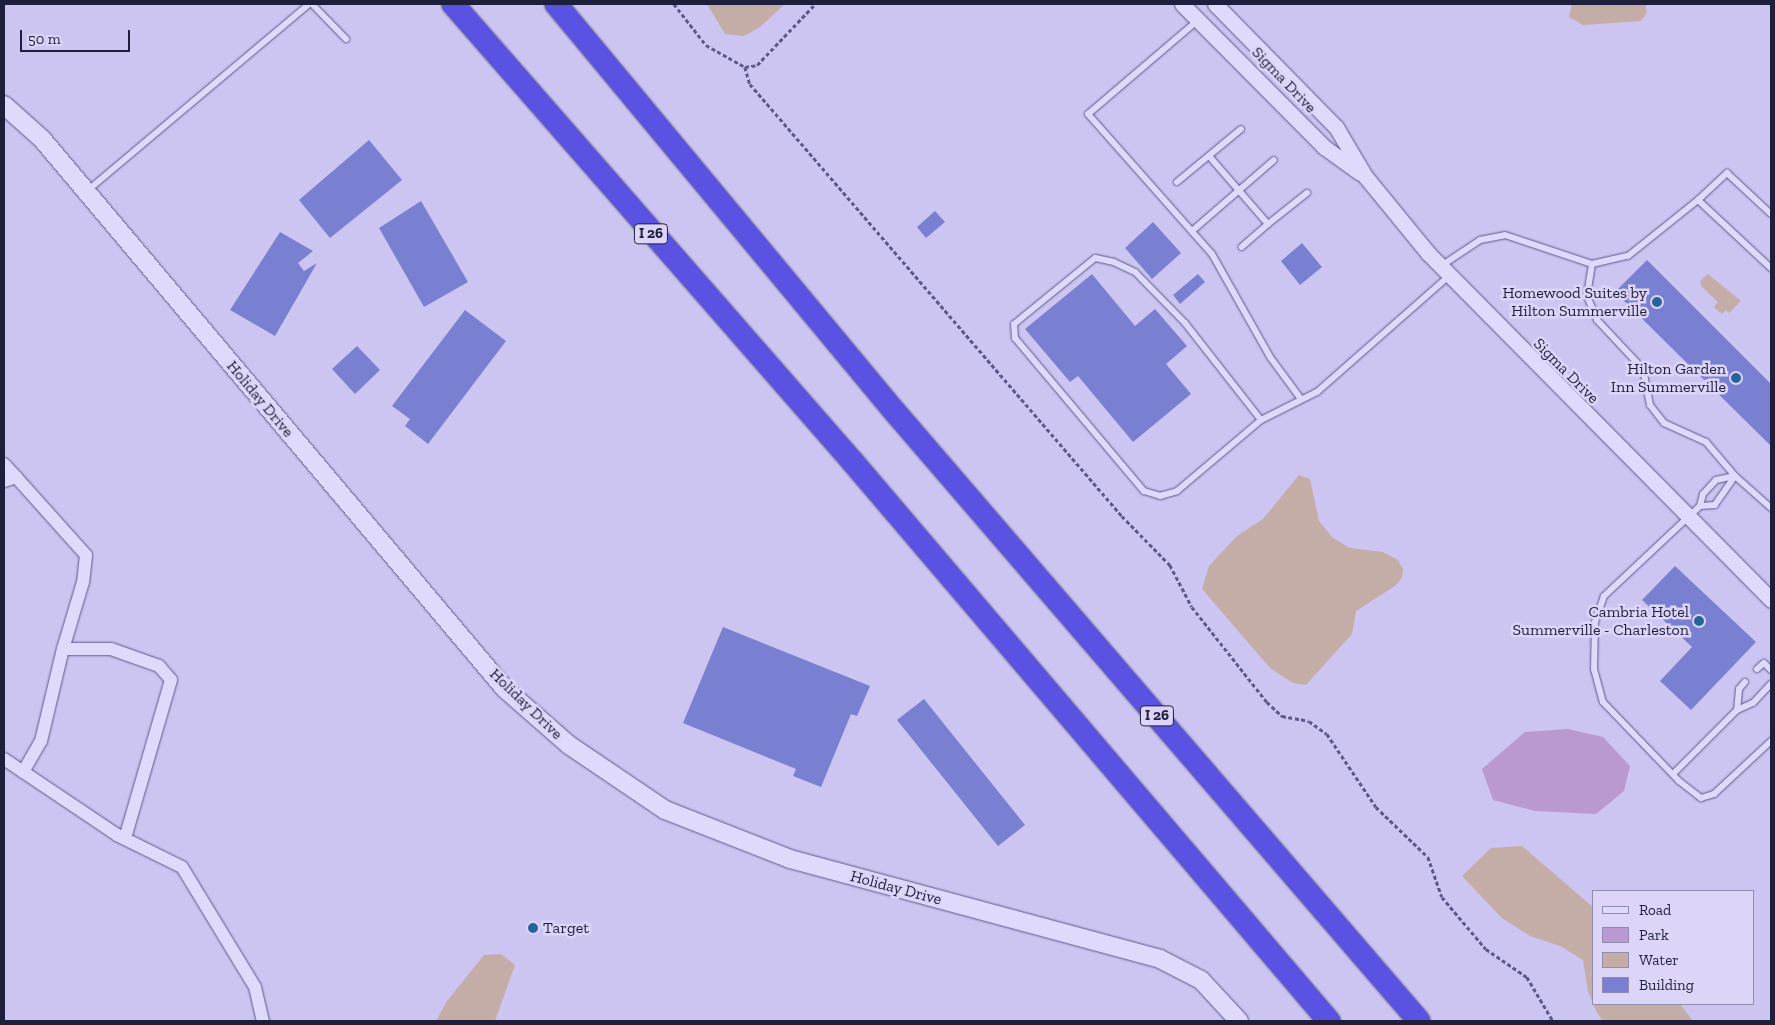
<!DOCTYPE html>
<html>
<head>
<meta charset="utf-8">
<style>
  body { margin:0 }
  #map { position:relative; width:1775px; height:1025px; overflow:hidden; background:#cdc5f1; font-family:"Zilla Slab",serif }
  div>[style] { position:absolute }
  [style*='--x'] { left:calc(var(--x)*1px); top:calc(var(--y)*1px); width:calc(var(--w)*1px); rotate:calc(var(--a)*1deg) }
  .green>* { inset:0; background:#ba98d0 }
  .water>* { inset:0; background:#c4aca7 }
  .building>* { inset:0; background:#7980d1 }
  .path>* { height:2.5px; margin-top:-1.25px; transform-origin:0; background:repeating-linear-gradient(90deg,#5b5a8d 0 4px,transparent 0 6.5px) }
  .roads { filter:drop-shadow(0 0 1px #5b5a8d) drop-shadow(0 0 1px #5b5a8d) }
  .service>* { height:6px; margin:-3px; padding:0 3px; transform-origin:3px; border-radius:3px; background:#dfd9fb }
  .minor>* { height:12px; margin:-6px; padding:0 6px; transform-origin:6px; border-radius:6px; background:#dfd9fb }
  .tertiary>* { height:15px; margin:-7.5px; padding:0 7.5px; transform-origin:7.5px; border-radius:7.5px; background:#dfd9fb }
  .secondary>* { height:18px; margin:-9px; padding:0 9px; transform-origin:9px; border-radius:9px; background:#dfd9fb }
  .motorway>* { height:22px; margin:-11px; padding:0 11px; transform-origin:11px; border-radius:11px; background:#5a52e3 }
  .dots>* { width:14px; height:14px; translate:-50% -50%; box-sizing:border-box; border:2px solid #dcd5f7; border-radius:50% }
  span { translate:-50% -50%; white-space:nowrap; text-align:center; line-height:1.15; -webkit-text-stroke:5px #dcd5f7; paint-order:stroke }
  .shield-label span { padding:1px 4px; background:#dcd5f7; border:1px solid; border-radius:4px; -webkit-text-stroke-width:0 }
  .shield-label { font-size:15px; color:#1e1f3c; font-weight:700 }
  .street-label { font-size:16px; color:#1e1f3c }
  .poi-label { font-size:16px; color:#1e1f3c }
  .right { translate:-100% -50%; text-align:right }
  .left { translate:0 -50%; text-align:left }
  .frame { position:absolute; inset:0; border:5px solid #1e1f3c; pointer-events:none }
  .legend { position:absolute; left:1592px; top:890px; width:162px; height:115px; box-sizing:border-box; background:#dcd5f7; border:1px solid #908cac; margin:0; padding:6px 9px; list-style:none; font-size:15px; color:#1e1f3c }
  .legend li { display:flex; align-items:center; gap:10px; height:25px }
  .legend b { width:25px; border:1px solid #908cac }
  .scale { position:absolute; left:20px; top:30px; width:110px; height:22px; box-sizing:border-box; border:2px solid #1e1f3c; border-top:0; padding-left:6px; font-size:15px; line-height:18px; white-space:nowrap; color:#1e1f3c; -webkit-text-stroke:4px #dcd5f7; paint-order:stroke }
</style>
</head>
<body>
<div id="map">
  <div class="green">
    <i style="clip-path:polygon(1568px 729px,1603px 737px,1630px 766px,1624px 791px,1596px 814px,1535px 811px,1493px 800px,1482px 769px,1525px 732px)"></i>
  </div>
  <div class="water">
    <i style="clip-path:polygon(707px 4px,785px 4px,760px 27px,744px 36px,725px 34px)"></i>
    <i style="clip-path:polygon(1572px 4px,1645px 4px,1647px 12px,1641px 21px,1583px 25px,1569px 17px)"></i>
    <i style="clip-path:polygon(1708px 274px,1741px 301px,1729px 313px,1726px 310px,1722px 314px,1714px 307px,1718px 302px,1702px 287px,1700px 281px)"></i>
    <i style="clip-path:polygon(1299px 475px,1310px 479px,1319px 521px,1333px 538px,1350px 548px,1383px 552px,1398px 560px,1403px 569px,1402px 578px,1395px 586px,1356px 611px,1352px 634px,1306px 685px,1293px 683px,1270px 668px,1202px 589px,1209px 566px,1237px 536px,1263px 519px)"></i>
    <i style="clip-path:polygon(1522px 846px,1594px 908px,1594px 1004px,1680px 1004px,1693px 1021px,1603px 1021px,1596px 1011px,1588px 991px,1583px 960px,1560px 946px,1530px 936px,1502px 918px,1462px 876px,1491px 848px)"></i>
    <i style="clip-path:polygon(501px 954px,515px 965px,495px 1021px,436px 1021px,447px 1001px,484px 955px)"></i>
  </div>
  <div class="building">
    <i style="clip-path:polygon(369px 140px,402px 180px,330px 238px,299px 200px)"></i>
    <i style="clip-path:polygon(421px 201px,468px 282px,424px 307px,379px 228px)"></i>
    <i style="clip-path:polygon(935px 211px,945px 222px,926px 238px,917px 227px)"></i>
    <i style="clip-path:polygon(1153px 222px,1181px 253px,1152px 279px,1125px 248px)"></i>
    <i style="clip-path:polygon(280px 232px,313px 251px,298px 263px,304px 271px,317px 263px,275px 336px,230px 310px)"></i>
    <i style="clip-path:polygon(1302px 243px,1322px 267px,1300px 285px,1281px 261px)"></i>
    <i style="clip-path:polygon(1647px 260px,1771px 384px,1771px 446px,1615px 292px)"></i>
    <i style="clip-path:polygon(1092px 274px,1135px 326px,1155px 309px,1187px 346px,1166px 364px,1191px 394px,1133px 442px,1078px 376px,1070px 382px,1025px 329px)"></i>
    <i style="clip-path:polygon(1198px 274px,1205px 282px,1180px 304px,1173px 295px)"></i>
    <i style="clip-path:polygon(465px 310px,506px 341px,428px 444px,405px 426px,410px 419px,392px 406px)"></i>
    <i style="clip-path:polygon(357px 346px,380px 370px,355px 394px,332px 369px)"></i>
    <i style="clip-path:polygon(1675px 566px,1756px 642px,1691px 710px,1660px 681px,1692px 647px,1642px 600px)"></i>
    <i style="clip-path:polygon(723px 627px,870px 686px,857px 716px,851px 714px,821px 787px,793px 776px,796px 769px,683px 723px)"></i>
    <i style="clip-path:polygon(924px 699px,1025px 825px,998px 846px,897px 720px)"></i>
  </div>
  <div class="path">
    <i style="--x:674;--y:4;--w:52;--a:52"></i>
    <i style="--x:706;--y:45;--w:45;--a:29.4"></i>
    <i style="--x:745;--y:67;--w:12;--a:-9"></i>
    <i style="--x:757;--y:65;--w:84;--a:-46.4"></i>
    <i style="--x:745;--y:67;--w:18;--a:74"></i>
    <i style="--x:750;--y:84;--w:570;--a:49.27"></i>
    <i style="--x:1122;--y:516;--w:69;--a:45.6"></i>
    <i style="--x:1170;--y:565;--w:47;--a:62.4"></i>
    <i style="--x:1192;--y:607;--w:121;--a:51.7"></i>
    <i style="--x:1267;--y:702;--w:21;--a:43"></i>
    <i style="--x:1282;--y:716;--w:27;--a:10"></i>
    <i style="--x:1309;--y:721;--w:22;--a:36"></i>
    <i style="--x:1327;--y:734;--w:88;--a:56.1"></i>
    <i style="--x:1376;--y:807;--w:72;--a:43.9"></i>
    <i style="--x:1428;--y:857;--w:42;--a:70.7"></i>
    <i style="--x:1442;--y:897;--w:68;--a:49.8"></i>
    <i style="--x:1486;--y:949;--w:50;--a:34.3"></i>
    <i style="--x:1527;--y:977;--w:51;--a:59.4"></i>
  </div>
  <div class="roads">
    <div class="service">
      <i style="--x:312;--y:4;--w:49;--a:45.8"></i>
      <i style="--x:1197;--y:21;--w:143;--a:139.5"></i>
      <i style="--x:1088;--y:114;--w:187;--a:48.5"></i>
      <i style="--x:1212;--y:254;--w:118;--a:60.6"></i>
      <i style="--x:1270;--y:357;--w:52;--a:53.6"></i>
      <i style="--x:1209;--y:156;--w:90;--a:49.1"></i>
      <i style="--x:1268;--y:224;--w:35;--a:139"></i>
      <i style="--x:1177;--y:182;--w:83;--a:-39.6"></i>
      <i style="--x:87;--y:191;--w:290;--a:-40.1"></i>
      <i style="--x:1698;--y:200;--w:40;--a:-43"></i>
      <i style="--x:1727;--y:173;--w:60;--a:43"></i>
      <i style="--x:1268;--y:224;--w:50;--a:-38.5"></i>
      <i style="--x:1192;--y:231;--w:108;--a:-40.9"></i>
      <i style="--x:1592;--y:264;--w:32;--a:99"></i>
      <i style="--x:1587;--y:296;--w:26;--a:67"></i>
      <i style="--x:1597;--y:320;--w:67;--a:46.8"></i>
      <i style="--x:1643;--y:369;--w:37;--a:79"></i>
      <i style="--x:1650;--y:405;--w:23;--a:52"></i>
      <i style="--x:1664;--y:423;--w:46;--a:24.3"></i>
      <i style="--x:1706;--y:442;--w:45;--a:49.5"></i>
      <i style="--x:1735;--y:476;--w:48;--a:41.6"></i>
      <i style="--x:1441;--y:266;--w:47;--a:-33.7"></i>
      <i style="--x:1480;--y:240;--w:25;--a:-11"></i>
      <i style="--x:1505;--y:235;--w:92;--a:18.4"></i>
      <i style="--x:1592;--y:264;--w:37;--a:-13"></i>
      <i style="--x:1628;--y:256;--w:90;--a:-38.7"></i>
      <i style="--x:1698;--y:200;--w:100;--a:43"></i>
      <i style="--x:1261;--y:420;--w:123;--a:-128.1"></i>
      <i style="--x:1185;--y:323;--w:71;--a:-134.4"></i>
      <i style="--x:1135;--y:272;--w:23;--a:-155"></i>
      <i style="--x:1114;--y:262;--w:19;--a:-168"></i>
      <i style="--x:1095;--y:258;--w:104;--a:140.8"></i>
      <i style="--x:1014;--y:324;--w:14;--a:86"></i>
      <i style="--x:1015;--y:338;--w:200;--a:49.9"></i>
      <i style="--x:1144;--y:491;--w:17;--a:17"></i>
      <i style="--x:1160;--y:496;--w:18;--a:-16"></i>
      <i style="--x:1177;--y:491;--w:110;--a:-40.2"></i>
      <i style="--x:1261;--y:420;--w:63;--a:-26.6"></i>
      <i style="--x:1317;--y:392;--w:176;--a:-41.3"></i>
      <i style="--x:1735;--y:476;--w:35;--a:125"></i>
      <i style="--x:1715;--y:505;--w:15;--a:176"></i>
      <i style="--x:1700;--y:506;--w:12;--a:-76"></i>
      <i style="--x:1703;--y:494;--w:19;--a:-47"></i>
      <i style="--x:1716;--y:480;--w:19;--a:-12"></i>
      <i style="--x:1700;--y:506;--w:132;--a:136.8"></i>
      <i style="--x:1604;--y:596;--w:28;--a:109"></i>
      <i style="--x:1595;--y:622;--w:47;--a:91.2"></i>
      <i style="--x:1594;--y:669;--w:34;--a:75"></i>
      <i style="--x:1603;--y:702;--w:110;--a:46.1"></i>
      <i style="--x:1679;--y:781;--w:28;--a:38"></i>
      <i style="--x:1701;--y:798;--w:14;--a:-17"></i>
      <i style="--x:1714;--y:794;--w:78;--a:-42.9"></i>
      <i style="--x:1757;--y:669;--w:9;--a:-41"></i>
      <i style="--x:1764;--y:663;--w:10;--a:45"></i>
      <i style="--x:1745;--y:682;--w:9;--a:131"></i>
      <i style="--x:1739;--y:689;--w:21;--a:95"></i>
      <i style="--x:1737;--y:710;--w:17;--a:-24"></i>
      <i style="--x:1753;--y:703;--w:26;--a:-47"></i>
      <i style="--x:1673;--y:774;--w:91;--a:-45"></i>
    </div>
    <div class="minor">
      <i style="--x:4;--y:464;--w:18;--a:47"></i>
      <i style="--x:4;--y:481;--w:13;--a:-18"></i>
      <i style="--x:16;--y:477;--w:105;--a:48.1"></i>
      <i style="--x:86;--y:555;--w:27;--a:96"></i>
      <i style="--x:83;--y:582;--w:70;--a:106.6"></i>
      <i style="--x:63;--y:649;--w:48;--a:0"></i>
      <i style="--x:111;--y:649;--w:51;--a:19.5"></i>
      <i style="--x:159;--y:666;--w:18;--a:49"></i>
      <i style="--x:171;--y:680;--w:165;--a:106.2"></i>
      <i style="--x:4;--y:759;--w:136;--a:33.9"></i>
      <i style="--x:117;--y:835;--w:72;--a:26.2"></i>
      <i style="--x:182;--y:867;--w:140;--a:58.7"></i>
      <i style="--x:255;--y:987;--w:35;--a:77"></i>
      <i style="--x:23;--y:772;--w:36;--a:-60"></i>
      <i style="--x:41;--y:741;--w:95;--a:-76.6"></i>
    </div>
    <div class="tertiary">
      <i style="--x:1182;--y:4;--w:202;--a:45.2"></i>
      <i style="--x:1324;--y:147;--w:44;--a:35.8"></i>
      <i style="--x:1215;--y:4;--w:173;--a:45.5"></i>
      <i style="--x:1336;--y:127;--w:57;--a:59.4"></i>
      <i style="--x:1365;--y:176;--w:99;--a:50.7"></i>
      <i style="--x:1428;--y:253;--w:488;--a:45.3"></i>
    </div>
    <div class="secondary">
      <i style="--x:4;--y:105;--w:51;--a:41.8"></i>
      <i style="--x:42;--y:139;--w:719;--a:49.91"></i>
      <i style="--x:505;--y:689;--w:85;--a:41.2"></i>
      <i style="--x:569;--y:745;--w:116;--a:34.1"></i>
      <i style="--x:665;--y:810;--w:134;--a:21.4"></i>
      <i style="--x:790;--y:859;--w:383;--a:15.1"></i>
      <i style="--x:1160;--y:959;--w:46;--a:27.1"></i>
      <i style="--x:1201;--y:980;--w:56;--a:47.2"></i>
    </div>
    <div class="motorway">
      <i style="--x:453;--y:4;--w:607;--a:48.88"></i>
      <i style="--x:852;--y:461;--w:736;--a:49.58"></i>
      <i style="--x:556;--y:4;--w:530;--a:50.28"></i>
      <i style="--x:895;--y:412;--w:803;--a:49.29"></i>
    </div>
  </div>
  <div class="dots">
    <i style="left:1657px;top:302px;background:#26649f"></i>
    <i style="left:1736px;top:378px;background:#26649f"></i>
    <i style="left:1699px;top:621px;background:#26649f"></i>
    <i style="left:533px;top:928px;background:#26649f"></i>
  </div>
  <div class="shield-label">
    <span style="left:651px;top:234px">I 26</span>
    <span style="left:1157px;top:716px">I 26</span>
  </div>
  <div class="street-label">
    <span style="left:1284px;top:80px;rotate:46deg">Sigma Drive</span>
    <span style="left:1566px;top:371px;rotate:45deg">Sigma Drive</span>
    <span style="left:260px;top:399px;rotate:50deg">Holiday Drive</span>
    <span style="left:526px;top:704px;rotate:44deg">Holiday Drive</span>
    <span style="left:896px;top:888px;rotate:15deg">Holiday Drive</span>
  </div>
  <div class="poi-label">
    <span class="right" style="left:1647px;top:302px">Homewood Suites by<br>Hilton Summerville</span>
    <span class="right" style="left:1726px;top:378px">Hilton Garden<br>Inn Summerville</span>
    <span class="right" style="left:1689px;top:621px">Cambria Hotel<br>Summerville - Charleston</span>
    <span class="left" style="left:543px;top:928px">Target</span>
  </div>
  <div class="frame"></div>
  <ul class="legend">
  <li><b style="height:6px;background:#dfd9fb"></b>Road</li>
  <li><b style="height:14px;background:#ba98d0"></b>Park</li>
  <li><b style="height:14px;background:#c4aca7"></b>Water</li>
  <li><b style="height:14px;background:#7980d1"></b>Building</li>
  </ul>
  <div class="scale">50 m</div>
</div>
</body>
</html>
